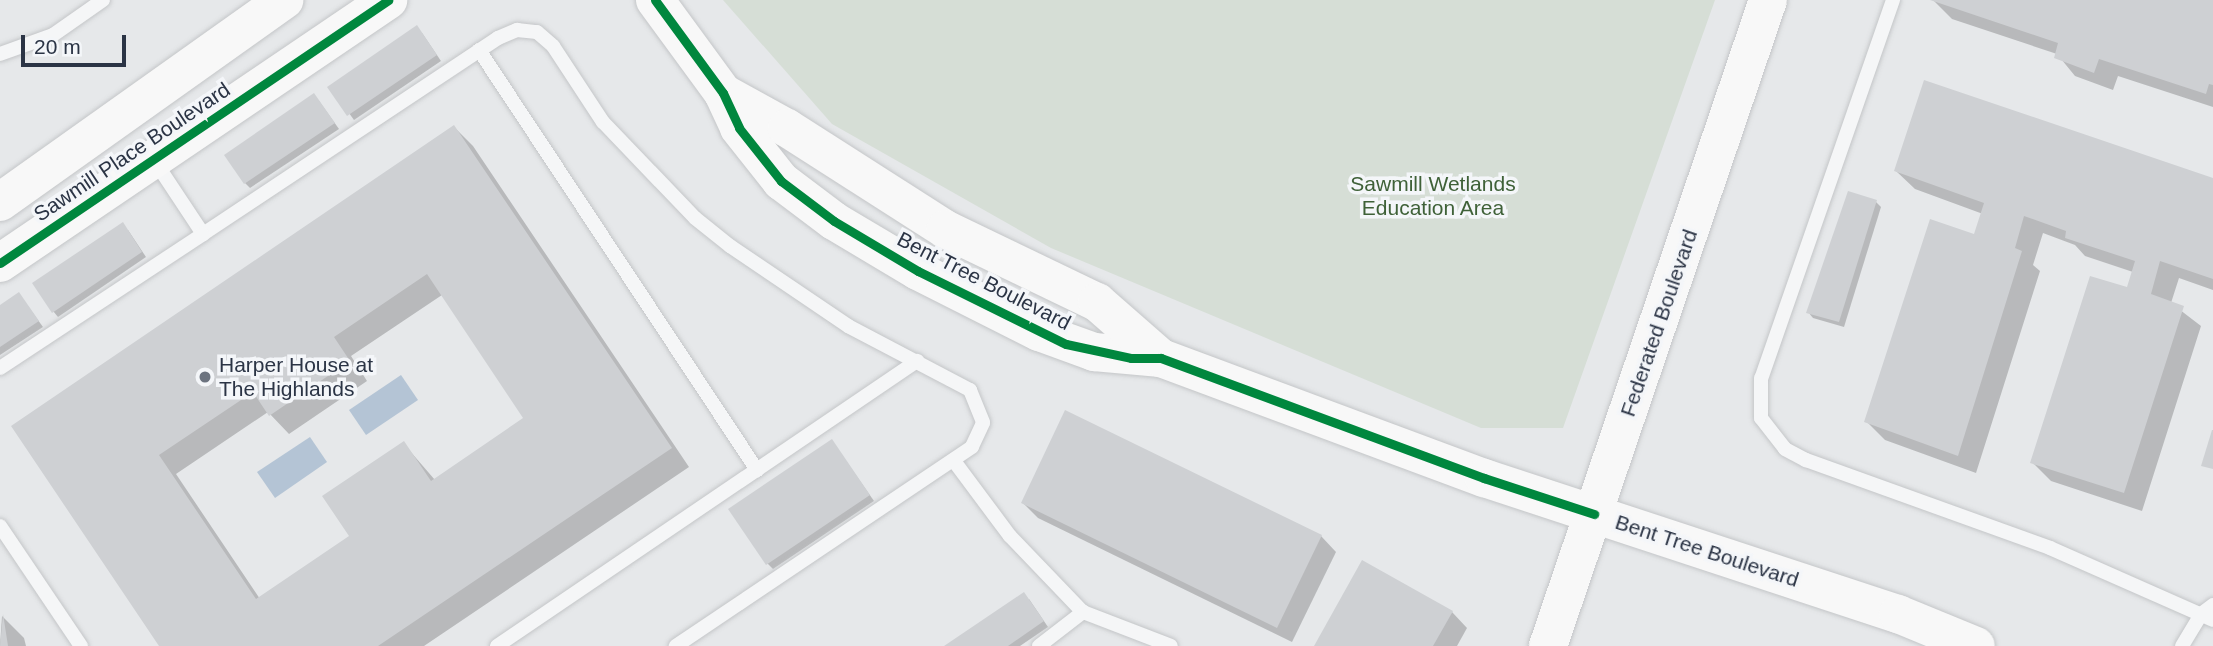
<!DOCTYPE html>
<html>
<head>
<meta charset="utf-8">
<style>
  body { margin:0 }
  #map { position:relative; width:2213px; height:646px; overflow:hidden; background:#e6e8ea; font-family:Helvetica,sans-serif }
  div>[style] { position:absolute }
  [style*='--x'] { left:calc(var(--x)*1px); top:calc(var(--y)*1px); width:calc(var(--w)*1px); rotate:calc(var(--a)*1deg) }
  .green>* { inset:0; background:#d6ded6 }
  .water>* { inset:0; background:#b4c4d5 }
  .shadow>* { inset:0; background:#0003 }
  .building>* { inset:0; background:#ced0d3 }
  .roads { filter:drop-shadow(0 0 2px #c4c6c8) drop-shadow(0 0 2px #c4c6c8) }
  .lane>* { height:14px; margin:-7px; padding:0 7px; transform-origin:7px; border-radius:7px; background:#f5f6f7 }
  .secondary>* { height:38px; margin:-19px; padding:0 19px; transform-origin:19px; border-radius:19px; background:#f8f8f8 }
  .cycleway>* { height:9px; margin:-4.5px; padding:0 4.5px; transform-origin:4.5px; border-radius:4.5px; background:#00873e }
  .dots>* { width:19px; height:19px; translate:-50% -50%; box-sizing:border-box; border:4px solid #f4f6f9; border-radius:50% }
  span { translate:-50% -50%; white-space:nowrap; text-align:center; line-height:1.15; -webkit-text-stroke:7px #f4f6f9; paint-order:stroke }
  .street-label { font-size:21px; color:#2b3445 }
  .park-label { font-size:21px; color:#3f6138 }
  .poi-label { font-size:21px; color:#2b3445 }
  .left { translate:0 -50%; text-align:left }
  .scale { position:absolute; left:21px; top:35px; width:105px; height:32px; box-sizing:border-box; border:4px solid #2b3445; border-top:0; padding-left:9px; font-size:21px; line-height:24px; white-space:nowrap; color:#2b3445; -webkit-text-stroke:5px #f4f6f9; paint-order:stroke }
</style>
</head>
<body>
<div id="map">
  <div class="green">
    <i style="clip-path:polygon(723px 0,1715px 0,1563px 428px,1481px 428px,1051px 248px,832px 124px)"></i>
  </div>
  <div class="water">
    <i style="clip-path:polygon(401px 375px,418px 400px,366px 435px,349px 410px)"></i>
    <i style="clip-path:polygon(310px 437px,327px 462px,275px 498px,257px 472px)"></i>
  </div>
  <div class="shadow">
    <i style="clip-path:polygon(2213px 0,2213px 107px,2118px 76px,2113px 90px,2075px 76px,2057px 54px,1952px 19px,1934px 1px)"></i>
    <i style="clip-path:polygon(422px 33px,441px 61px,354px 120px,330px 87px)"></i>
    <i style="clip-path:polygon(319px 101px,339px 129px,250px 188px,245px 183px)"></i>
    <i style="clip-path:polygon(evenodd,454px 127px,473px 146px,689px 467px,424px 646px,161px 646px,13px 426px,454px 127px,442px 295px,526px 418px,435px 480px,403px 443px,352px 536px,260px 599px,176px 474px,268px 412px,289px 434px,367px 381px,351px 356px,442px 295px)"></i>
    <i style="clip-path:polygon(1896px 171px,2213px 180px,2213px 290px,2179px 278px,2171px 303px,2201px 326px,2142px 511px,2051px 481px,2032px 462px,2128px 289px,2133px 272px,2085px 256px,2075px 245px,2043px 233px,2033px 265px,2040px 271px,1976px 473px,1885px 440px,1866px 421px,1975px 236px,1983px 214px,1915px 189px)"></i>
    <i style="clip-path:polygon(1876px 202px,1881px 207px,1844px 327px,1813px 318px,1808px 312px)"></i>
    <i style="clip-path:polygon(128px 230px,146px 257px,58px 317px,53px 311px)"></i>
    <i style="clip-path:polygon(19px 294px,43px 327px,0 355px,0 307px)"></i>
    <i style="clip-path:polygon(832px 441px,874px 501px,773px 569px,767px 563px)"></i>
    <i style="clip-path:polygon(1023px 503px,1321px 536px,1336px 552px,1292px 642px,1038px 518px)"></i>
    <i style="clip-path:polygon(1029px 599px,1048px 627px,1020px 646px,947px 646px)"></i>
    <i style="clip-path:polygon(1452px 612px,1467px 628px,1457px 646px,1316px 646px)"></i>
    <i style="clip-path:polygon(2px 616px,24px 638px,26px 646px,0 646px)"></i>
  </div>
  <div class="building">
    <i style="clip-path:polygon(1930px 0,2213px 0,2213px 85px,2209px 84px,2206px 94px,2099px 59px,2094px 73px,2054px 58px,2058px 43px)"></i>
    <i style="clip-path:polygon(417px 25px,437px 55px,347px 116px,327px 87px)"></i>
    <i style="clip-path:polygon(1924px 80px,2213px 178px,2213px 279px,2160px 261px,2151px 294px,2184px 306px,2124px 493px,2030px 463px,2090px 276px,2127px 287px,2135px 261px,2065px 238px,2066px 231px,2024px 216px,2015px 248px,2022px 251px,1958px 456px,1864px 422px,1930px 219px,1974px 234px,1984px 203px,1894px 171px)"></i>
    <i style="clip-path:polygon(314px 93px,335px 123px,244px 184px,224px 155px)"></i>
    <i style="clip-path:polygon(evenodd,454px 125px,672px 448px,378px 646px,159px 646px,11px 426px,454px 125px,427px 274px,523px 418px,431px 481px,404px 441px,322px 496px,349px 536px,256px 599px,159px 455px,253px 392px,269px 416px,350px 361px,334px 337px,427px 274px)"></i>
    <i style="clip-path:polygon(1848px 191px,1877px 200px,1839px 322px,1806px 313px)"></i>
    <i style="clip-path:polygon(123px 222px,142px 252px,52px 313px,32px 283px)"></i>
    <i style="clip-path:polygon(19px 292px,39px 321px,0 347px,0 305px)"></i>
    <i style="clip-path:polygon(1065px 410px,1322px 535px,1277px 628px,1021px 503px)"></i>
    <i style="clip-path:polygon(2212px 430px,2213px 430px,2213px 469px,2201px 466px)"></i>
    <i style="clip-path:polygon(832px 439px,870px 495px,766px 565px,728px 509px)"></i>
    <i style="clip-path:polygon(1362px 560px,1453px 611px,1433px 646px,1314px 646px)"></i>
    <i style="clip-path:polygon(1024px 592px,1044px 621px,1008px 646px,944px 646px)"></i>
    <i style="clip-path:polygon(3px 614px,8px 646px,0 646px)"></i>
  </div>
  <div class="roads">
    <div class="lane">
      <i style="--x:1893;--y:0;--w:400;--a:109.2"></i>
      <i style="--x:1761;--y:378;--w:40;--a:90"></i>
      <i style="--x:1761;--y:418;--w:39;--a:52"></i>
      <i style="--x:1785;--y:449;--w:24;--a:28"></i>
      <i style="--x:1806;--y:460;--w:259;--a:19.8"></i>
      <i style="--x:2050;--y:548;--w:178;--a:23.8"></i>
      <i style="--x:479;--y:50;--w:504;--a:56.5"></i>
      <i style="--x:0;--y:54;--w:56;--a:-19.7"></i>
      <i style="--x:53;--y:35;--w:61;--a:-35"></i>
      <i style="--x:154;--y:160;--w:89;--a:56.5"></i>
      <i style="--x:203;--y:234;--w:354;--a:-33.6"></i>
      <i style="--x:498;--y:38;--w:21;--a:-23"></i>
      <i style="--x:517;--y:30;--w:20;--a:6"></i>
      <i style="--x:537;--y:32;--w:21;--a:41"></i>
      <i style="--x:553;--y:46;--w:91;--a:56.7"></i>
      <i style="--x:603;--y:122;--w:133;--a:46.2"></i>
      <i style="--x:695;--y:218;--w:45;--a:38.7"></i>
      <i style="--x:730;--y:246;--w:143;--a:34.1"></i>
      <i style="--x:848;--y:326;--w:138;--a:27.7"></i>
      <i style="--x:970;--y:390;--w:35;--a:68"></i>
      <i style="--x:983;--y:423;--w:26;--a:115"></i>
      <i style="--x:972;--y:447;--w:357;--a:146.1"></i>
      <i style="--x:0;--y:368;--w:243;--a:-33.4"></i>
      <i style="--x:954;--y:461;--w:94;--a:53.3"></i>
      <i style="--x:1010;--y:536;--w:105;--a:46.2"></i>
      <i style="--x:1083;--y:612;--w:94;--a:21.1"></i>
      <i style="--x:0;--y:526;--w:145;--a:56"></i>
      <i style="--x:497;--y:646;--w:508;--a:-34.16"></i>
      <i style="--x:1039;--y:646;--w:56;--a:-37.7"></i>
      <i style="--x:2182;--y:646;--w:37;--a:-59"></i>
      <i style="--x:2201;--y:614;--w:15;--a:-37"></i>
    </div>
    <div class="secondary">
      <i style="--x:655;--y:0;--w:115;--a:53.8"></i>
      <i style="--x:723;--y:93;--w:38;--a:65"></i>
      <i style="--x:739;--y:128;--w:68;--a:51.6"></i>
      <i style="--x:781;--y:181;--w:66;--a:37"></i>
      <i style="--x:834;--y:221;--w:98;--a:30.8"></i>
      <i style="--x:918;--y:271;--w:136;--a:26.8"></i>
      <i style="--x:1039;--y:332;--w:59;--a:20"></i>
      <i style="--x:1094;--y:352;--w:67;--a:5.1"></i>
      <i style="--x:1161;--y:358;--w:345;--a:20.4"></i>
      <i style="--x:1484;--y:478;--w:436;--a:18.2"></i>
      <i style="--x:1898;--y:614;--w:84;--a:22.3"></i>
      <i style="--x:723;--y:93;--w:73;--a:28.7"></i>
      <i style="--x:787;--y:128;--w:188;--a:32.6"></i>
      <i style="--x:945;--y:229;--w:169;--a:25.7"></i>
      <i style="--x:1097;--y:302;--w:85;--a:41.2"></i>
      <i style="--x:0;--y:202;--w:349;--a:-35.4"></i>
      <i style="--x:0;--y:263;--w:469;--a:-34.1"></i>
      <i style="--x:1548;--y:646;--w:682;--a:-71.19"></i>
    </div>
  </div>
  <div class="cycleway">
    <i style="--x:655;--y:0;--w:115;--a:53.8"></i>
    <i style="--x:723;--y:93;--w:38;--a:65"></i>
    <i style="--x:739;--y:128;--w:68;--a:51.6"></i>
    <i style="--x:781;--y:181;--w:66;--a:37"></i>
    <i style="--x:834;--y:221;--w:98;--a:30.8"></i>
    <i style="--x:918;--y:271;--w:165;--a:26.3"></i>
    <i style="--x:1066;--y:344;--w:66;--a:12.2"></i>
    <i style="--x:1131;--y:358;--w:30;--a:0"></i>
    <i style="--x:1161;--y:358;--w:345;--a:20.4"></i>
    <i style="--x:1484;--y:478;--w:116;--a:18.1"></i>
    <i style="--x:0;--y:263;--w:469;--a:-34.1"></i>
  </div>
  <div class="dots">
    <i style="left:205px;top:377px;background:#6c737f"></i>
  </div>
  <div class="street-label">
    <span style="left:132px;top:152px;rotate:-34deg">Sawmill Place Boulevard</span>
    <span style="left:984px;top:281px;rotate:27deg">Bent Tree Boulevard</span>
    <span style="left:1659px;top:323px;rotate:-71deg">Federated Boulevard</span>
    <span style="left:1707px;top:551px;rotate:18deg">Bent Tree Boulevard</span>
  </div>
  <div class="park-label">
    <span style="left:1433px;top:196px">Sawmill Wetlands<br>Education Area</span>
  </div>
  <div class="poi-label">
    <span class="left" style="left:219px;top:377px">Harper House at<br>The Highlands</span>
  </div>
  <div class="scale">20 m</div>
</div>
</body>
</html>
